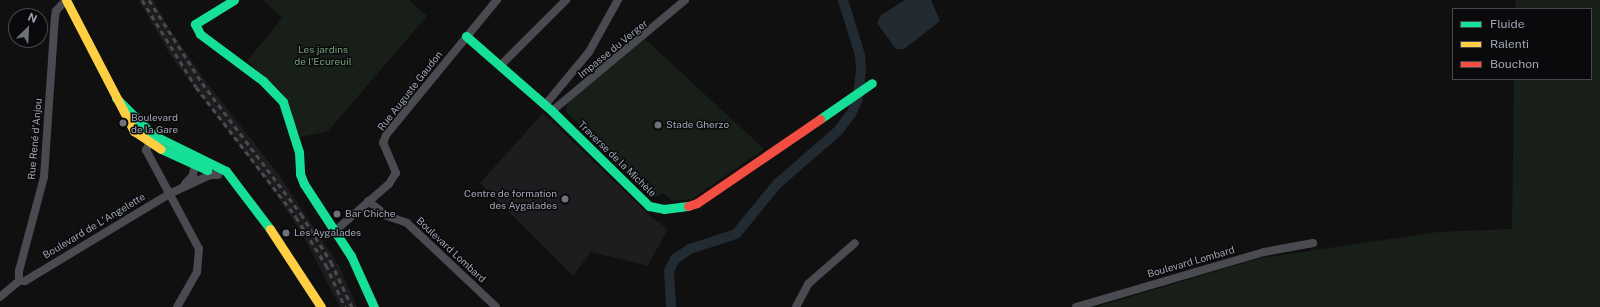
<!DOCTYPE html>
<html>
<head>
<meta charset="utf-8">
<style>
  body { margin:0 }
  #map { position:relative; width:1600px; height:307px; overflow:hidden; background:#101010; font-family:"Public Sans",sans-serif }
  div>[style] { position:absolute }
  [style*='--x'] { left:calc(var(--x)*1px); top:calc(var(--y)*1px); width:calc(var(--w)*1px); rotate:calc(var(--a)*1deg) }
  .built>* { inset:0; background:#1d1d1f }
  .green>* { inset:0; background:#181f19 }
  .water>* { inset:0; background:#232b32 }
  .canal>* { height:10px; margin:-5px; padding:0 5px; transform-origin:5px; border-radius:5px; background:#232b32 }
  .street>* { height:8px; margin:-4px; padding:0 4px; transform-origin:4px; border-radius:4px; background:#4a4b50 }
  .fast>* { height:9px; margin:-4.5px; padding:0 4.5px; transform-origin:4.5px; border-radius:4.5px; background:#16e098 }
  .slow>* { height:9px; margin:-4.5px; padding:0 4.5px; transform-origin:4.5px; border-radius:4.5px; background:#ffcf43 }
  .jam>* { height:9px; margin:-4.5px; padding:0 4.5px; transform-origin:4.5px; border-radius:4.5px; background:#f24e42 }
  .rail>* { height:3px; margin-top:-1.5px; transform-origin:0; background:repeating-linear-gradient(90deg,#494b4e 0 5px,transparent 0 9px) }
  .dots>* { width:11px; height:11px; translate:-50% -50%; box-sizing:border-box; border:2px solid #0a0a0c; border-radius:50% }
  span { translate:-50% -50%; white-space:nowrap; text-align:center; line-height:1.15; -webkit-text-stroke:3px #0a0a0c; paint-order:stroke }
  .park-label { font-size:10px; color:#73a077 }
  .street-label { font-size:10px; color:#9fa5b3 }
  .poi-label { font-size:10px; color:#9fa5b3 }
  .left { translate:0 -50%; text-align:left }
  .right { translate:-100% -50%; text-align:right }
  .legend { position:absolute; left:1452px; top:8px; width:140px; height:72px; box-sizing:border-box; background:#0a0a0c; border:1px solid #46484f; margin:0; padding:5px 7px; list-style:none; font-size:12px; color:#9fa5b3 }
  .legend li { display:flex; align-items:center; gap:8px; height:20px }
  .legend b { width:20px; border:1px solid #46484f }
  .north { position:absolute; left:8px; top:8px; width:40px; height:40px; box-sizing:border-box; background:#0a0a0c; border:1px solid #46484f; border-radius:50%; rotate:24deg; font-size:11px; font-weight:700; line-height:16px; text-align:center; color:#9fa5b3 }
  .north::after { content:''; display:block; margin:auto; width:14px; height:18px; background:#6d717a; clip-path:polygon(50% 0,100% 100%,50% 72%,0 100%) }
</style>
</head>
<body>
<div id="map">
  <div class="built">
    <i style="clip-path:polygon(139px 0,153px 0,171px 31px,207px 83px,279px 175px,339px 266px,357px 307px,340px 307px,303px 235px,273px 190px,172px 58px)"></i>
    <i style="clip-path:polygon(543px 113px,649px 215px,668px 229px,649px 263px,649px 266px,591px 252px,573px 276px,480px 183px)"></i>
  </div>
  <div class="green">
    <i style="clip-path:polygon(263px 0,409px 0,427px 16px,327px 132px,300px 137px,281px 92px,247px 61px,282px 18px)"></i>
    <i style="clip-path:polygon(1516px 0,1600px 0,1600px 307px,1096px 307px,1261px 258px,1438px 232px,1512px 229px,1514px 79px,1591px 79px,1591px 9px,1515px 9px)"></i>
    <i style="clip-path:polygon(645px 39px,764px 149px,692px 199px,673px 201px,663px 193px,655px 197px,566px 112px,567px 105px,571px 100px)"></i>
  </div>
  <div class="water">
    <i style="clip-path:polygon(905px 0,931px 0,940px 21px,904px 49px,896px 49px,877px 23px,881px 15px)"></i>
  </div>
  <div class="canal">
    <i style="--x:671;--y:307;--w:36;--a:-93"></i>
    <i style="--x:669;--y:271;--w:13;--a:-63"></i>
    <i style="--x:675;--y:259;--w:18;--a:-34"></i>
    <i style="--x:690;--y:249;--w:48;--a:-18.1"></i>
    <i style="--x:736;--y:234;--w:65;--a:-50.6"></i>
    <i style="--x:777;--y:184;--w:81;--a:-41"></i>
    <i style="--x:838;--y:131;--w:21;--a:-53"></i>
    <i style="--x:851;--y:114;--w:17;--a:-66"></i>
    <i style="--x:858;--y:98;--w:29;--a:-84"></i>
    <i style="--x:861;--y:69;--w:14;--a:-94"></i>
    <i style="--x:860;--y:55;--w:58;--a:-107.2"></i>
  </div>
  <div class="street">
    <i style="--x:501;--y:65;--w:92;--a:-45"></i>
    <i style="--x:545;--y:105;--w:69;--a:-50.3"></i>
    <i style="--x:589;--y:52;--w:60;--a:-60.9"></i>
    <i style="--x:552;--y:111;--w:173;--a:-39.8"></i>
    <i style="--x:153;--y:141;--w:3;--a:162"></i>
    <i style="--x:150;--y:142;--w:9;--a:117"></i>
    <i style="--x:146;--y:150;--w:112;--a:61.8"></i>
    <i style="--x:199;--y:249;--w:23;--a:95"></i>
    <i style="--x:197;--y:272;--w:40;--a:119.7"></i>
    <i style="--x:185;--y:184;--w:12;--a:-48"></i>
    <i style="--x:193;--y:175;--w:11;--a:-80"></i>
    <i style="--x:195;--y:164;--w:4;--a:-146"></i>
    <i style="--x:368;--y:201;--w:24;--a:38"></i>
    <i style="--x:387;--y:216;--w:21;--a:19"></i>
    <i style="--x:407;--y:223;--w:122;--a:43.3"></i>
    <i style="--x:336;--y:230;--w:70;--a:-41"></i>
    <i style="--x:389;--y:184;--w:13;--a:-58"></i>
    <i style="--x:396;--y:173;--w:33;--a:-113"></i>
    <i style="--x:383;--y:143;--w:9;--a:-69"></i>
    <i style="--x:386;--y:135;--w:175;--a:-50.6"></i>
    <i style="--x:19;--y:281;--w:10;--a:-90"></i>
    <i style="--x:19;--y:271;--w:97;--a:-75.1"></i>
    <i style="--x:44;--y:177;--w:160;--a:-86.1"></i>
    <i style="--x:55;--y:17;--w:6;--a:-81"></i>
    <i style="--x:56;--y:11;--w:15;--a:-48"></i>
    <i style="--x:19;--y:281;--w:6;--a:0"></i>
    <i style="--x:25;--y:281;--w:168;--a:-31.1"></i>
    <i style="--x:169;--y:194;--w:45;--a:-24.9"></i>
    <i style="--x:210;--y:175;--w:8;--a:0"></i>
    <i style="--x:0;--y:297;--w:25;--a:-40"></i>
    <i style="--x:796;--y:307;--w:26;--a:-62"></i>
    <i style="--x:808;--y:284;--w:62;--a:-41.1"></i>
    <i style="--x:1076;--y:307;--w:196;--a:-16.3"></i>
    <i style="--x:1264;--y:252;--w:50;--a:-10.4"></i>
  </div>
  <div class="fast">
    <i style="--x:234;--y:0;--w:46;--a:148.4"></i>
    <i style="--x:195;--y:24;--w:11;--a:63"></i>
    <i style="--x:200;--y:34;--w:79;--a:36.7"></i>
    <i style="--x:263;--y:81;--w:29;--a:46"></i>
    <i style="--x:283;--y:102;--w:52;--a:72.3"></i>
    <i style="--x:299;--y:152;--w:22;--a:87"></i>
    <i style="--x:300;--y:174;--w:11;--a:68"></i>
    <i style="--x:304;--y:184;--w:86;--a:56.9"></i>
    <i style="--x:351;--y:256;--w:56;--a:65.7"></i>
    <i style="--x:466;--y:36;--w:114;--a:41.1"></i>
    <i style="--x:552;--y:111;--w:136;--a:44.4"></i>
    <i style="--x:649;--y:206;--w:15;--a:11"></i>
    <i style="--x:664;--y:209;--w:24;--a:-7"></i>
    <i style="--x:116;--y:98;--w:52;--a:45"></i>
    <i style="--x:153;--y:135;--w:81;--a:26.3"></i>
    <i style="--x:226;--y:171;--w:73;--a:52.8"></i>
    <i style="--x:820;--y:119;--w:63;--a:-34.7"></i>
    <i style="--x:161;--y:149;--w:51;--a:24.5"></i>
  </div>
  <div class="slow">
    <i style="--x:66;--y:0;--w:148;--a:62.6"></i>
    <i style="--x:134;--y:131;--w:32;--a:34"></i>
    <i style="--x:270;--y:229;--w:93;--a:56.8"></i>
  </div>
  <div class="jam">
    <i style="--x:688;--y:206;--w:9;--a:-18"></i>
    <i style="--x:697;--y:203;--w:149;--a:-34.3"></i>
  </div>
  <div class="rail">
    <i style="--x:142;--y:0;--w:102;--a:58.2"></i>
    <i style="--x:196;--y:87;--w:164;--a:52.4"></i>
    <i style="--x:296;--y:217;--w:57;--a:58"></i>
    <i style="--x:326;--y:265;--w:46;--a:65.7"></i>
    <i style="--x:149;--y:0;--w:98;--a:57.4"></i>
    <i style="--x:202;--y:83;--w:164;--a:52.9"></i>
    <i style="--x:301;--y:214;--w:57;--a:58"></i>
    <i style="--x:331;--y:262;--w:50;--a:65"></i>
  </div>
  <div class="dots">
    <i style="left:123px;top:123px;background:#6d717a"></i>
    <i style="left:658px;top:125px;background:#6d717a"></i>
    <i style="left:565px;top:199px;background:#6d717a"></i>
    <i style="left:337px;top:214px;background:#6d717a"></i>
    <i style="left:286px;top:233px;background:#6d717a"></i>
  </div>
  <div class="park-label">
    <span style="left:323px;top:55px">Les jardins<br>de l'Ecureuil</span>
  </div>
  <div class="street-label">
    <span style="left:613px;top:49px;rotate:-39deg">Impasse du Verger</span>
    <span style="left:410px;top:91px;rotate:-52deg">Rue Auguste Gaudon</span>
    <span style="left:35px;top:139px;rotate:-85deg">Rue René d'Anjou</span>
    <span style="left:617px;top:159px;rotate:44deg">Traverse de la Michèle</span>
    <span style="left:94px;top:226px;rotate:-31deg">Boulevard de L'Angelette</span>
    <span style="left:451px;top:250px;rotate:43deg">Boulevard Lombard</span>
    <span style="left:1191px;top:262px;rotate:-16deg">Boulevard Lombard</span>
  </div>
  <div class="poi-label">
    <span class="left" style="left:131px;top:123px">Boulevard<br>de la Gare</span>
    <span class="left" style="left:666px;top:125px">Stade Gherzo</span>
    <span class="right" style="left:557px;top:199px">Centre de formation<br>des Aygalades</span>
    <span class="left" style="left:345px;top:214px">Bar Chiche</span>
    <span class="left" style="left:294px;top:233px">Les Aygalades</span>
  </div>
  <ul class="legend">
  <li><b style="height:5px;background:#16e098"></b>Fluide</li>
  <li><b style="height:5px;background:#ffcf43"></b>Ralenti</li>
  <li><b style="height:5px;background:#f24e42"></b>Bouchon</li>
  </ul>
  <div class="north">N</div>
</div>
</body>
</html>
